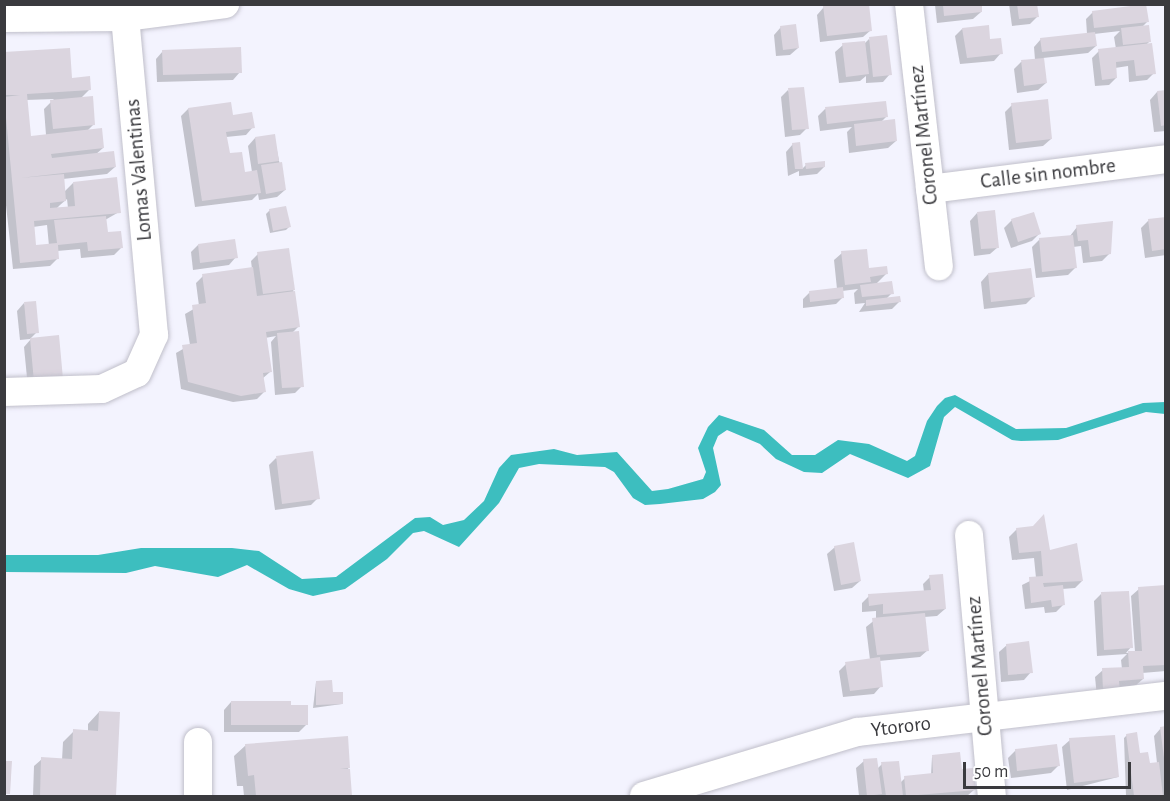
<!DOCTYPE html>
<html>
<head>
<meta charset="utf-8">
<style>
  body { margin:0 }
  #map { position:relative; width:1170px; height:801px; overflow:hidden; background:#f3f3fe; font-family:"Alegreya Sans",sans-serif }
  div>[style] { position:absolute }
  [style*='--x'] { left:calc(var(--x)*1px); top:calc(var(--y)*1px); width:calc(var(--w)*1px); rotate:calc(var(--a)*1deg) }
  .water>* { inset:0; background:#3dbebf }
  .shadow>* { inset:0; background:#0003 }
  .building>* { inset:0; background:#dbd5df }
  .roads { filter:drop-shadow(0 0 2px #c0bfca) drop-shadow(0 0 2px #c0bfca) }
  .minor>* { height:28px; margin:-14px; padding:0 14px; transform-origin:14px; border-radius:14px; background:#fff }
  span { translate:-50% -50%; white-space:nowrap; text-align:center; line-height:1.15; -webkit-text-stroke:4.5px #fff; paint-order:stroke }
  .street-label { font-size:21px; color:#3a3a3e }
  .frame { position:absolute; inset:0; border:6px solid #3a3a3e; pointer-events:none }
  .scale { position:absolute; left:963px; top:762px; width:168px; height:27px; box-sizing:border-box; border:3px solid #3a3a3e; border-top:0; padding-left:8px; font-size:18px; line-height:21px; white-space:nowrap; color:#3a3a3e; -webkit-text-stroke:4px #fff; paint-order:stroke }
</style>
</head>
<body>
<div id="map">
  <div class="water">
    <i style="clip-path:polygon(955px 395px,1016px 429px,1066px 428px,1143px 403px,1165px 402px,1165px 414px,1146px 412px,1058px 440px,1021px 441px,1012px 440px,955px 407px,944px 417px,930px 466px,908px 478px,850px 454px,822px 473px,804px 472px,776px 459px,760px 444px,727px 430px,718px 436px,713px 448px,721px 485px,715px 492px,703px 499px,660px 504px,645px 505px,633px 498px,614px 472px,605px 467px,539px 464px,519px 468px,499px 503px,459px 547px,424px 531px,413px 533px,387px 559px,345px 589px,313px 596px,289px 589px,247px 565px,218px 577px,155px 566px,126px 573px,5px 572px,5px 555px,98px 555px,141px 548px,232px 548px,259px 551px,302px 579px,336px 577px,415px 518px,430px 517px,443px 525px,464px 520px,484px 501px,499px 468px,511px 455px,554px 449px,577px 455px,617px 452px,652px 491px,668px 489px,703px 479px,706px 472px,698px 448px,708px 427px,719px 415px,764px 430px,792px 455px,815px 455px,838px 440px,869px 444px,907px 461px,915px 456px,927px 421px,937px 406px,945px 398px)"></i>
  </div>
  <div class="shadow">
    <i style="clip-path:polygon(980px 4px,981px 12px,973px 19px,937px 23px,935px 5px)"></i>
    <i style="clip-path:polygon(1009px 4px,1036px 4px,1037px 17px,1030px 24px,1012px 26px)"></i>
    <i style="clip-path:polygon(824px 7px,871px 30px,863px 37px,820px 42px,817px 15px)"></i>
    <i style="clip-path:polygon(1093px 12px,1147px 22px,1142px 27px,1149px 42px,1145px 46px,1154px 73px,1147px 80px,1129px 82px,1128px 66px,1115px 68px,1116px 78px,1109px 85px,1095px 86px,1092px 58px,1099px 51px,1116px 49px,1114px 37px,1120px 31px,1094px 34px,1096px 46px,1088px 53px,1043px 58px,1046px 83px,1038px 90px,1017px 93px,1014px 69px,1021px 62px,1035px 60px,1034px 47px,1041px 39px,1087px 34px,1086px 19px)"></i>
    <i style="clip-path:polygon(781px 27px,798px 48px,790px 55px,776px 56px,774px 35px)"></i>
    <i style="clip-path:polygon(962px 29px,989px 41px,1001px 53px,994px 61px,960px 64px,955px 36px)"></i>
    <i style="clip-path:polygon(869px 39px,890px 74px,883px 82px,866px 83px,866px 76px,860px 81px,839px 83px,835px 52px,843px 45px,864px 44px)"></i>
    <i style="clip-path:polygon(163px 51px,240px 72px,233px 80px,157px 82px,156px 59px)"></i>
    <i style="clip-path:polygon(evenodd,4px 54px,89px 90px,80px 99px,94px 124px,87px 131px,103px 148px,95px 155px,115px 167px,107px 174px,63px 179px,64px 192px,73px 183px,119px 212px,105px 220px,106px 233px,121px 248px,114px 255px,81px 258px,80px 249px,57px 251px,57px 259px,50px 266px,13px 269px,4px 187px,4px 54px,54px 99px,44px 109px,46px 135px,30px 137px,26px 100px,54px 99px,4px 54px,67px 199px,68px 208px,56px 209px,60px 205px,67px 199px,4px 54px,47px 225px,49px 246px,35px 247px,33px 227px,47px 225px)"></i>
    <i style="clip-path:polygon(788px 90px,807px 128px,800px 135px,785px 137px,781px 97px)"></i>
    <i style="clip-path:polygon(1166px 91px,1166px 131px,1154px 132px,1150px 100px,1157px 92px)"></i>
    <i style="clip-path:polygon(1012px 105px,1051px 139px,1043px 146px,1009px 150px,1005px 112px)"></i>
    <i style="clip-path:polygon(188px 109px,232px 117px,253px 127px,246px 135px,226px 137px,228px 155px,244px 173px,252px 172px,248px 146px,255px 138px,274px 136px,285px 190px,277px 197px,259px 200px,258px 194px,252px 200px,195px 207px,181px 116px)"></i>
    <i style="clip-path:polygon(825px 109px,886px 117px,881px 122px,896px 141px,888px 148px,849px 153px,847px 132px,852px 127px,820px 131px,818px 116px)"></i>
    <i style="clip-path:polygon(793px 144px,799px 144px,802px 169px,806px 165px,824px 167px,817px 174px,799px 176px,799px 171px,788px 176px,786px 152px)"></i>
    <i style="clip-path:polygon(270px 210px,289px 227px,286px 230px,270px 233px,266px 214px)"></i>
    <i style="clip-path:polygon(977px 213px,998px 247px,990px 254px,974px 256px,970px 221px)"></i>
    <i style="clip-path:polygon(1166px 219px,1166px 255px,1145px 258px,1141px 228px,1149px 220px)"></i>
    <i style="clip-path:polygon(1012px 220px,1039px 234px,1032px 241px,1011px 248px,1004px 228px)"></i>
    <i style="clip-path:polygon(1077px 227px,1110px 253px,1102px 261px,1083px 263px,1081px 246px,1073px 247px,1075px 268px,1068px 275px,1036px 278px,1032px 247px,1040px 239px,1070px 236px)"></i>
    <i style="clip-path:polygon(198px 245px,236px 257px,229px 265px,193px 270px,191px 252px)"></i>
    <i style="clip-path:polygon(288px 249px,298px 327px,292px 333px,302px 386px,295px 393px,275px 395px,271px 342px,276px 336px,265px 338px,270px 372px,262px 379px,264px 392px,257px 399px,233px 402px,181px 389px,176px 353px,190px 345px,185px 314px,199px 306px,196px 283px,203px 276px,252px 269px,251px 261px,258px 254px)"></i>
    <i style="clip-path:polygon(842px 253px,868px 270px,886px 274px,876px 284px,892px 293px,886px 299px,900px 301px,892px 309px,859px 312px,865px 303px,855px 304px,854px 293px,858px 289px,842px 291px,843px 297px,836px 304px,803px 308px,803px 299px,810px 292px,837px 289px,834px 260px)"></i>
    <i style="clip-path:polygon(988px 274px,1033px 297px,1026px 304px,984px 309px,981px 282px)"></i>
    <i style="clip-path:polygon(24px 303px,37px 332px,30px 339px,20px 340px,17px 311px)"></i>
    <i style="clip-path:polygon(57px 337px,28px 388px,24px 347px,31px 339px)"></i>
    <i style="clip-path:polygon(276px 458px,318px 498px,311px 505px,275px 510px,269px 465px)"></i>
    <i style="clip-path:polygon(1017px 529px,1082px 581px,1075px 588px,1062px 589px,1063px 605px,1056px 612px,1045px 613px,1044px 607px,1025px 609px,1022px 585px,1036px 578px,1034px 558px,1012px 560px,1009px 537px)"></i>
    <i style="clip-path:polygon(835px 547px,860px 581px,852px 588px,834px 591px,827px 554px)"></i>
    <i style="clip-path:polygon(930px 577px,945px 609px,937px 616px,924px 617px,928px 650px,920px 657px,879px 661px,881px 686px,874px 694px,843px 697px,839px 671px,846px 664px,870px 660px,866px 627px,876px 619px,876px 611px,862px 612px,862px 603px,869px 596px,924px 592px,923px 584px)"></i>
    <i style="clip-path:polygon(1166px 587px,1166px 671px,1142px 673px,1143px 679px,1135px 686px,1118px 687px,1097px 697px,1095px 677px,1103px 670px,1122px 669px,1121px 660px,1127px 654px,1097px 656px,1094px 601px,1101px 594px,1131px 647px,1126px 653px,1135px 652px,1131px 596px,1139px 589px)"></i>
    <i style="clip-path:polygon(1007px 645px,1031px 672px,1024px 680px,1001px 682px,999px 652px)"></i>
    <i style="clip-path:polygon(316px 682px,331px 693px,342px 704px,313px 708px)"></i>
    <i style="clip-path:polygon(231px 702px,289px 707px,306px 725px,299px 732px,224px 732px,224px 710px)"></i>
    <i style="clip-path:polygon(99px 712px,119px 713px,115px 796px,33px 796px,34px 766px,42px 759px,62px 760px,63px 742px,74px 731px,88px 732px,88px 724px)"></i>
    <i style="clip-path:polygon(1161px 728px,1166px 728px,1166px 796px,1126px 796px,1124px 738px,1127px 735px,1148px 764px,1157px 763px,1154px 736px)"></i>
    <i style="clip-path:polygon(346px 737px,350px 796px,244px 796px,243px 786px,237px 786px,234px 756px,246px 745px)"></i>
    <i style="clip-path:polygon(1070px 740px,1118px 777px,1067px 790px,1062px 747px)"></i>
    <i style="clip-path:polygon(1016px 750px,1058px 766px,1051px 773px,1011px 778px,1008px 758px)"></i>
    <i style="clip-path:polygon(932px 757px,960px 769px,974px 790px,967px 796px,859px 796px,856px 768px,864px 761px,877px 769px,882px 764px,900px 783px,905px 778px,931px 775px)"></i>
  </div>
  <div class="building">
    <i style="clip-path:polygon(835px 4px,869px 4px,872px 31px,827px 36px,823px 6px)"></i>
    <i style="clip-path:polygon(1017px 4px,1037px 4px,1039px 17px,1019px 19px)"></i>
    <i style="clip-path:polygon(1146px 4px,1149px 22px,1094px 28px,1092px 11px)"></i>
    <i style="clip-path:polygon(943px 5px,982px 5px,982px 12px,944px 16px)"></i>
    <i style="clip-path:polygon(796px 24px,799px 48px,783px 50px,780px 26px)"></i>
    <i style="clip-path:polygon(989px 25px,990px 39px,1001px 38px,1003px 54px,967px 58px,962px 28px)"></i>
    <i style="clip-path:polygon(1149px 25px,1151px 42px,1123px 45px,1121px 28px)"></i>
    <i style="clip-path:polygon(1095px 32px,1097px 46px,1042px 52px,1040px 38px)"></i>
    <i style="clip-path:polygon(887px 35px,892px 75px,873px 77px,869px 37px)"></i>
    <i style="clip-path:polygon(865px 41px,869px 74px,846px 77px,842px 43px)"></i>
    <i style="clip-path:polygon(1152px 43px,1156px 74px,1136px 76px,1134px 60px,1116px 62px,1117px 78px,1102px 80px,1098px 49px)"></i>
    <i style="clip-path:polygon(241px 47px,242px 73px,163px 75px,162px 50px)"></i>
    <i style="clip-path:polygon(70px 48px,72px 78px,90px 76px,91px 90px,27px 94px,31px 136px,102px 128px,104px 148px,51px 154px,52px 158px,114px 151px,116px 167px,20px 178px,64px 174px,66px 201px,50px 203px,50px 208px,75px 206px,73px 182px,117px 177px,121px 213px,34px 221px,36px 245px,57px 243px,54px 220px,106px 216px,108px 232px,121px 231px,123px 248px,88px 251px,87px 242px,58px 245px,59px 259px,20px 263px,4px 97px,20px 95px,5px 95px,4px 52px)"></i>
    <i style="clip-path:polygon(1044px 58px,1047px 83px,1024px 86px,1021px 60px)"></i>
    <i style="clip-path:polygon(804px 87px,809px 129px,792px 130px,788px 88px)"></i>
    <i style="clip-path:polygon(1166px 90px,1166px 125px,1161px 126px,1157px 91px)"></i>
    <i style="clip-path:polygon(93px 96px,95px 125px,53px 129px,50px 100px)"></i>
    <i style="clip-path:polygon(1048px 99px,1052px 139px,1016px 143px,1011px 103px)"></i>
    <i style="clip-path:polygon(886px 101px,888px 117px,827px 124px,825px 107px)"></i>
    <i style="clip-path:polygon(231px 102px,233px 115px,252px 112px,255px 128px,226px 132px,230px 153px,242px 152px,245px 172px,257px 170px,261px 193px,202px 201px,188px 108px)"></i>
    <i style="clip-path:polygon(895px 119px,897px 141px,856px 146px,854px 124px)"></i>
    <i style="clip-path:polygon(275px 134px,279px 161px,258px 164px,255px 137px)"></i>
    <i style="clip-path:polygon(800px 142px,803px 169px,795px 169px,792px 143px)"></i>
    <i style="clip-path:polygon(825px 161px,825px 167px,806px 169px,805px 163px)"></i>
    <i style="clip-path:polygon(282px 162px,286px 190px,266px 194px,261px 165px)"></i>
    <i style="clip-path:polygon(286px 206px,291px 227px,273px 231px,269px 209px)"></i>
    <i style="clip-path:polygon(995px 210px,999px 248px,981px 249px,977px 212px)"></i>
    <i style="clip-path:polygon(1034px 212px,1041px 234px,1018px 242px,1011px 219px)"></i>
    <i style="clip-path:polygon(1166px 217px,1166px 249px,1152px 251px,1148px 219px)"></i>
    <i style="clip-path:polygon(1113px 221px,1111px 254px,1090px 257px,1088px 240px,1078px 241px,1076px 225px)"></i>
    <i style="clip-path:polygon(1073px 235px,1077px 268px,1042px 272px,1039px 238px)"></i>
    <i style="clip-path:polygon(235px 239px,238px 258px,200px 263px,198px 244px)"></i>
    <i style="clip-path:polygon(289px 248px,295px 290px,263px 294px,257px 252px)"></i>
    <i style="clip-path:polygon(867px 249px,869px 268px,887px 266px,888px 274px,870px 277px,871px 282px,845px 285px,841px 251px)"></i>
    <i style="clip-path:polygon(253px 267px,257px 296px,295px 291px,300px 327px,266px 332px,272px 372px,263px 373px,266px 392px,241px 396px,188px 382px,182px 345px,197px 343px,192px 305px,206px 303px,202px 274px)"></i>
    <i style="clip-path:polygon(1031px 268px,1035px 297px,991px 302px,988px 273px)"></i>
    <i style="clip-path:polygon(892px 281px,894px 294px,862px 297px,860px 285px)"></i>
    <i style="clip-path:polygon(843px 287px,844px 298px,810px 302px,809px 291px)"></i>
    <i style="clip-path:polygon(900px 296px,901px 302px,866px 306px,866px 300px)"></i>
    <i style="clip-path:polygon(36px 301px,39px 333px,27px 334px,24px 302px)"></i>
    <i style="clip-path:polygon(299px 331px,304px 387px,282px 388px,277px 333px)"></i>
    <i style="clip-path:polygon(59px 335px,63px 379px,34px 382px,30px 338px)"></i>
    <i style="clip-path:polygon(313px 451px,320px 499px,282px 504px,276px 456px)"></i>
    <i style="clip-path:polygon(1044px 514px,1050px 550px,1077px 543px,1083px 581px,1043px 583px,1044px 587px,1063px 585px,1065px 605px,1052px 607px,1051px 600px,1031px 603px,1029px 577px,1043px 576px,1041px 551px,1019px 553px,1016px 528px,1033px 526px)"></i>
    <i style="clip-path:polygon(854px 542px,861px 581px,841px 585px,834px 546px)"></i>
    <i style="clip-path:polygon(943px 574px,946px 609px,883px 614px,883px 604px,869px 606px,868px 594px,931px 590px,929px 575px)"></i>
    <i style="clip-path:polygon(1166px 585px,1166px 665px,1143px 666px,1144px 679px,1119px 681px,1120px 690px,1103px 691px,1102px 668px,1129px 667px,1128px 651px,1142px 651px,1138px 587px)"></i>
    <i style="clip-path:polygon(1129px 591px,1133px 648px,1104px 650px,1101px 592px)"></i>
    <i style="clip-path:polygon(925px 613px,929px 651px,877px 655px,872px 618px)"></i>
    <i style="clip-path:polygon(1029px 641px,1033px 673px,1008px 675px,1006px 644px)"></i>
    <i style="clip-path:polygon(880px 657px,883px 687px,850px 691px,845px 662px)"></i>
    <i style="clip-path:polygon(332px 680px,333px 692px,343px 692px,343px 704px,316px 705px,316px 681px)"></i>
    <i style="clip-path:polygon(231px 701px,291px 701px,291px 705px,308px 705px,308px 725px,231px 725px)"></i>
    <i style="clip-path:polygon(99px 711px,120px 712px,116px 796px,40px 796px,41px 757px,72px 759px,73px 729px,98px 731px)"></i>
    <i style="clip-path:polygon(1166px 726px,1166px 758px,1164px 758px,1160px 727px)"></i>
    <i style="clip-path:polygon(1137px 732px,1140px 753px,1148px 752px,1150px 763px,1159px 762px,1163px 796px,1134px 796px,1126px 734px)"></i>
    <i style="clip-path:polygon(1115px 735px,1119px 777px,1074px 783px,1069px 738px)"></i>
    <i style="clip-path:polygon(348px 736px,350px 768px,340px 768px,350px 769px,352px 796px,256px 796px,254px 775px,248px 776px,245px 744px)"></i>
    <i style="clip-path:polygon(1057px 744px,1060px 766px,1017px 771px,1015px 749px)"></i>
    <i style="clip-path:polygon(960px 752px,962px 769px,973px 768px,976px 790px,906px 796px,904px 776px,933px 773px,932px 755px)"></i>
    <i style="clip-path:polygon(877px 758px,882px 794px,867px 796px,863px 759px)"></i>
    <i style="clip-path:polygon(4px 761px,12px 761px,10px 794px,4px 794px)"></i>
    <i style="clip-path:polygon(899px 761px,903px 796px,886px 796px,881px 762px)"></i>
  </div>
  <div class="roads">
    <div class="minor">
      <i style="--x:909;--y:4;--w:264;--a:83.5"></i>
      <i style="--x:4;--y:18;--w:121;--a:-0.5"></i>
      <i style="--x:125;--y:17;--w:101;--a:-7.4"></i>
      <i style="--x:930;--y:189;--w:238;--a:-7.2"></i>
      <i style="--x:4;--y:392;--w:98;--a:-1.8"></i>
      <i style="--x:102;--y:389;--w:38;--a:-25"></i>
      <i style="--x:137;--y:373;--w:42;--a:-65.9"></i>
      <i style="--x:154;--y:335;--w:332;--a:-95.2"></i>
      <i style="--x:969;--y:535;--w:262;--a:85"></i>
      <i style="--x:198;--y:742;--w:54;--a:90"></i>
      <i style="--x:644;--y:796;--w:223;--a:-16.7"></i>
      <i style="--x:858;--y:732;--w:310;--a:-6.7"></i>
    </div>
  </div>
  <div class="street-label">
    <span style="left:924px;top:135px;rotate:-96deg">Coronel Martínez</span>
    <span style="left:139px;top:170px;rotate:-95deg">Lomas Valentinas</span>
    <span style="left:1048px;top:174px;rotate:-7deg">Calle sin nombre</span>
    <span style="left:980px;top:666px;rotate:-95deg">Coronel Martínez</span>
    <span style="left:901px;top:727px;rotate:-7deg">Ytororo</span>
  </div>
  <div class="frame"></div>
  <div class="scale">50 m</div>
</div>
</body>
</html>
